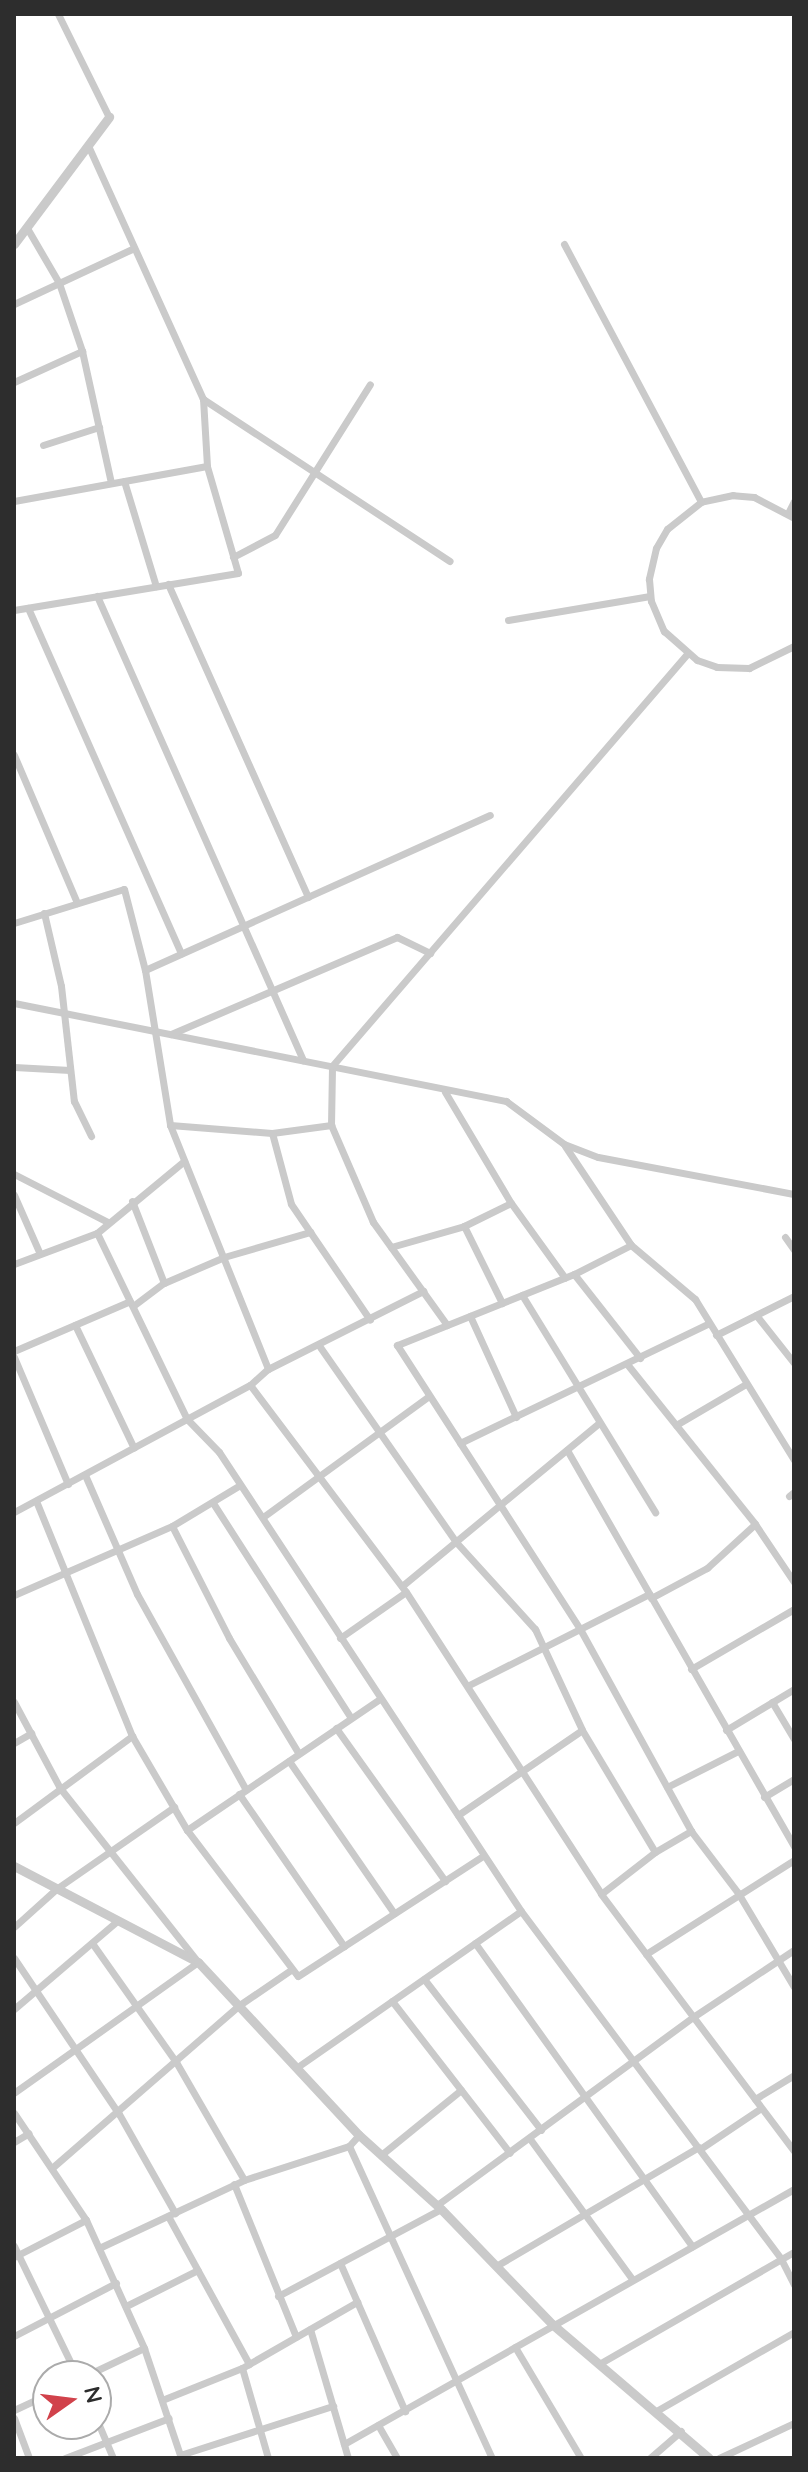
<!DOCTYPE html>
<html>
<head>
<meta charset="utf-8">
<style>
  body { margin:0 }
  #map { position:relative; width:808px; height:2472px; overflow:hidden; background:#fff; font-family:Quicksand,sans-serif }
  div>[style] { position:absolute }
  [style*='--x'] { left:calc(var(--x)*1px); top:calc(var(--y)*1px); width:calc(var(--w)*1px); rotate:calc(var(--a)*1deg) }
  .minor>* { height:7px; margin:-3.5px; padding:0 3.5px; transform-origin:3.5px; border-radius:3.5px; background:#cacaca }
  .tertiary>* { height:9px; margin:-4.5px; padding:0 4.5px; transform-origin:4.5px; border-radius:4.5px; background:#cacaca }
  span { translate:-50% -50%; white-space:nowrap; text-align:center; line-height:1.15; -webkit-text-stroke:8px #fff; paint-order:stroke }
  .frame { position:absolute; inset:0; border:16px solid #2d2d2d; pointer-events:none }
  .north { position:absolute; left:32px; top:2360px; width:80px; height:80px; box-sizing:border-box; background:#fff; border:2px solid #ababab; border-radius:50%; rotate:76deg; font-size:22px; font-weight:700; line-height:32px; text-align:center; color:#2d2d2d }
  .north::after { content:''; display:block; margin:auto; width:28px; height:36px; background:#d1424b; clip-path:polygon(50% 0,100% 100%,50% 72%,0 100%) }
</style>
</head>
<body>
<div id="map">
  <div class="minor">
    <i style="--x:58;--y:14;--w:115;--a:63.7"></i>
    <i style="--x:27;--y:228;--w:64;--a:59.8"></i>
    <i style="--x:59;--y:283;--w:72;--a:71.3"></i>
    <i style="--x:82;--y:351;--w:135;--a:77.6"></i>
    <i style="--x:564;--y:244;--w:292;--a:62"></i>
    <i style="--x:14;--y:304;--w:132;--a:-25"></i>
    <i style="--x:14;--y:382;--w:75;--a:-24.5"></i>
    <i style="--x:203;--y:399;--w:295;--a:33.3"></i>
    <i style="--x:43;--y:445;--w:59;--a:-17.8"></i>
    <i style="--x:124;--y:481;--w:110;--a:73.1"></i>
    <i style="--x:14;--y:501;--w:196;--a:-10.3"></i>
    <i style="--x:788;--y:513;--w:13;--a:-63"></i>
    <i style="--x:794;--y:518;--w:45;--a:-152.3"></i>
    <i style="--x:754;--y:497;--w:21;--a:-175"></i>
    <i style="--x:733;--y:495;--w:33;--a:168"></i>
    <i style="--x:701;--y:502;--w:43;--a:141.5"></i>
    <i style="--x:667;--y:529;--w:22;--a:120"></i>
    <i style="--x:656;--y:548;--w:32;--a:103"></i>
    <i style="--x:649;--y:579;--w:22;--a:85"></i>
    <i style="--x:651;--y:601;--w:33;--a:67"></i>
    <i style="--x:664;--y:631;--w:44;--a:41.3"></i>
    <i style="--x:697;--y:660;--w:21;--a:19"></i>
    <i style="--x:717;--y:667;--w:32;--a:2"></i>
    <i style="--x:749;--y:668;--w:50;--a:-26.1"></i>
    <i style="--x:233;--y:557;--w:47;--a:-27.6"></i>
    <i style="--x:275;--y:535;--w:178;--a:-57.8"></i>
    <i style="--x:168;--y:584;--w:343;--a:65.9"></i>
    <i style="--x:97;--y:596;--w:508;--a:66.06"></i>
    <i style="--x:28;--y:608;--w:378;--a:66.1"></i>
    <i style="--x:14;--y:610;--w:227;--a:-9.4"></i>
    <i style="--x:238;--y:573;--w:111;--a:-106.2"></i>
    <i style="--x:207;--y:466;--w:67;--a:-93.4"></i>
    <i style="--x:203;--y:399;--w:279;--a:-114.4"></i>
    <i style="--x:508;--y:620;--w:144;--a:-9.6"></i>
    <i style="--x:14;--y:755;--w:161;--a:66.9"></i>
    <i style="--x:44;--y:913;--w:75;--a:76.9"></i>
    <i style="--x:61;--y:986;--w:116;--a:83.6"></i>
    <i style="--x:74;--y:1101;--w:39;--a:64"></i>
    <i style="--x:14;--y:923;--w:115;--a:-17.2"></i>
    <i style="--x:124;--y:889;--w:84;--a:75.5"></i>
    <i style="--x:145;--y:970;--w:157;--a:80.8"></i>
    <i style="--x:170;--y:1125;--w:263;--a:68.1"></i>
    <i style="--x:145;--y:970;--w:378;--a:-24.2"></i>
    <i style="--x:14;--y:1003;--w:502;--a:11.27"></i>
    <i style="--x:506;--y:1101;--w:72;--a:36.6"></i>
    <i style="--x:564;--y:1144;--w:36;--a:21"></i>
    <i style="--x:598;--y:1157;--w:199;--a:10.7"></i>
    <i style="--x:171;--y:1034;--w:246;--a:-23.2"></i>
    <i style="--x:397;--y:937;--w:37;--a:26"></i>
    <i style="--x:14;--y:1067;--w:56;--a:3.1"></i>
    <i style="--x:445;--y:1092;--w:129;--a:59.3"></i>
    <i style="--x:511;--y:1203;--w:92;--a:54.2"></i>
    <i style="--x:170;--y:1125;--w:102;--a:4.5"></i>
    <i style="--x:272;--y:1133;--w:60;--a:-7.7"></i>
    <i style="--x:272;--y:1133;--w:73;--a:75"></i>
    <i style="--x:291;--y:1204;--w:140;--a:55.7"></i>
    <i style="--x:565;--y:1146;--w:119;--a:56.3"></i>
    <i style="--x:631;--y:1245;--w:84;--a:40.2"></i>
    <i style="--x:695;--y:1299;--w:189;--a:58.4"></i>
    <i style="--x:14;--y:1174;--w:106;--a:27.1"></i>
    <i style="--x:14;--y:1195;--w:64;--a:66.2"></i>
    <i style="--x:132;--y:1201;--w:88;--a:68.7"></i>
    <i style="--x:464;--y:1226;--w:86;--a:63.7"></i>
    <i style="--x:97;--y:1233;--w:207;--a:64.2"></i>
    <i style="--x:187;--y:1419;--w:46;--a:45.9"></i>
    <i style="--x:219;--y:1452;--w:549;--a:56.66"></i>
    <i style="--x:521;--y:1911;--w:434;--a:53.2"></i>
    <i style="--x:781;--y:2259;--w:29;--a:63"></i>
    <i style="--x:785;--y:1237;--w:16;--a:55"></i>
    <i style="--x:631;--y:1245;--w:64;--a:153"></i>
    <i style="--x:574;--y:1274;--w:191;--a:158.1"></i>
    <i style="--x:397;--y:1345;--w:338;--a:57.2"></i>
    <i style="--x:580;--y:1629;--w:230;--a:61.2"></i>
    <i style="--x:691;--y:1831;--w:78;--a:52.8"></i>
    <i style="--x:738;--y:1893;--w:109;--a:59.2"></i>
    <i style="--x:391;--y:1247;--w:76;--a:-16"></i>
    <i style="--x:464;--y:1226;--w:52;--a:-26.1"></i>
    <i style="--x:14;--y:1264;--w:89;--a:-20.5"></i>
    <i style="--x:97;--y:1233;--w:113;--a:-39.6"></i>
    <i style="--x:574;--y:1274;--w:107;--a:51.8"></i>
    <i style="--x:522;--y:1295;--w:255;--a:58.5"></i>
    <i style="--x:133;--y:1306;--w:39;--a:-37"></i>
    <i style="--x:164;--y:1283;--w:65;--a:-23.4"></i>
    <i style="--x:224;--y:1257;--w:90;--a:-16.2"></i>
    <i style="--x:756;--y:1315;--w:61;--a:51.6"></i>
    <i style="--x:470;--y:1316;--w:111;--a:65.5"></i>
    <i style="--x:75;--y:1325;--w:136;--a:64.4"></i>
    <i style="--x:447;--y:1325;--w:127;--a:-125.7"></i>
    <i style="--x:373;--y:1222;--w:106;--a:-113.4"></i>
    <i style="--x:331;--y:1125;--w:59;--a:-89"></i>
    <i style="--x:332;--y:1066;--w:544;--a:-49.25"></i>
    <i style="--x:716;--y:1335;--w:87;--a:-26.6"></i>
    <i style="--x:320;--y:1347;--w:238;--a:55.1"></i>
    <i style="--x:456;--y:1542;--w:118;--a:47.8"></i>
    <i style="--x:535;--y:1629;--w:111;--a:65"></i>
    <i style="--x:582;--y:1730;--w:142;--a:59.1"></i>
    <i style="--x:655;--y:1852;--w:68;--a:142.1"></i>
    <i style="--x:14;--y:1351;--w:126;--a:-23.3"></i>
    <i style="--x:14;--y:1357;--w:138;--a:67"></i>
    <i style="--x:627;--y:1364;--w:205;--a:51.3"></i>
    <i style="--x:755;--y:1524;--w:70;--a:56.1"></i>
    <i style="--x:250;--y:1385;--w:259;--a:53"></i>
    <i style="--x:406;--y:1592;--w:359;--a:57.1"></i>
    <i style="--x:601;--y:1894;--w:321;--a:53.1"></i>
    <i style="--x:676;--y:1425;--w:81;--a:-30.4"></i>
    <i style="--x:460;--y:1443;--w:276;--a:-25.7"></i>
    <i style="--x:567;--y:1450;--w:457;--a:60.2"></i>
    <i style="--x:85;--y:1475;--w:130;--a:66.4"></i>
    <i style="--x:137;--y:1594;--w:224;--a:60.9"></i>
    <i style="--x:789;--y:1496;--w:6;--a:-39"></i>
    <i style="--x:213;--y:1503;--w:255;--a:57.3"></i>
    <i style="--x:14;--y:1512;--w:268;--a:-28.3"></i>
    <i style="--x:250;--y:1385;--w:24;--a:-42"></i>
    <i style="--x:268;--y:1369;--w:174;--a:-26.7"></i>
    <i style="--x:263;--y:1517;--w:205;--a:-36.1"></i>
    <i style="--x:172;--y:1526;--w:126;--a:63"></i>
    <i style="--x:229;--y:1638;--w:135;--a:58.9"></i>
    <i style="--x:402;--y:1586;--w:256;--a:-39.6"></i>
    <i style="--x:14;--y:1595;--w:172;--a:-23.6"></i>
    <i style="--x:172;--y:1526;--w:79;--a:-31.1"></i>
    <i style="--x:651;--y:1598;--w:64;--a:-28.2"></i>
    <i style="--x:707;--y:1568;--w:65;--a:-42.5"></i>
    <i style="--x:340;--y:1638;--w:80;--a:-34.9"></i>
    <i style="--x:691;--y:1669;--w:119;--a:-30.2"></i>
    <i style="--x:469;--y:1685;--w:202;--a:-26.8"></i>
    <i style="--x:14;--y:1702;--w:98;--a:61.9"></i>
    <i style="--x:60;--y:1788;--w:222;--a:51.6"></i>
    <i style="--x:198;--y:1962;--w:226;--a:144.6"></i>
    <i style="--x:772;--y:1702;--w:43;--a:59.3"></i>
    <i style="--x:336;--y:1728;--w:188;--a:54.5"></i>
    <i style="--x:726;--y:1730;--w:79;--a:-31.1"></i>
    <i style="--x:132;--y:1736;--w:109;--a:59.7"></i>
    <i style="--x:187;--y:1830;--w:183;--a:52.8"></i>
    <i style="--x:298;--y:1976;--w:221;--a:-33"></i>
    <i style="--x:14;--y:1743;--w:20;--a:-30"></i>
    <i style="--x:289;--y:1761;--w:185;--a:55.4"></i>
    <i style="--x:667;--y:1787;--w:80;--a:-26.9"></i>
    <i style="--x:239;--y:1794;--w:185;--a:55.4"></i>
    <i style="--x:764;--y:1797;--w:35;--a:-31"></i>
    <i style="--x:458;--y:1815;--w:150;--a:-34.4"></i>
    <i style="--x:14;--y:1823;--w:147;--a:-36.4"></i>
    <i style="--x:132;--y:1736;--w:254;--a:-112.2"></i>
    <i style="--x:187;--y:1830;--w:231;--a:-34.2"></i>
    <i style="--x:655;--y:1852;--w:42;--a:-30.3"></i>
    <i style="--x:14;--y:1927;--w:57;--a:-42.1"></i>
    <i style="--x:56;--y:1889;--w:144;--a:-34.8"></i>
    <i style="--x:92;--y:1943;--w:146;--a:54.8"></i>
    <i style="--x:176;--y:2062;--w:136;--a:60"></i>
    <i style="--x:475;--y:1943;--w:373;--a:54.4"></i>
    <i style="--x:646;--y:1954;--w:175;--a:-32.4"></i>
    <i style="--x:14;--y:1958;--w:188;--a:56.1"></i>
    <i style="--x:119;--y:2114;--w:114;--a:60.5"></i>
    <i style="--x:424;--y:1979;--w:191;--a:52.2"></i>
    <i style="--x:392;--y:2001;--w:192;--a:52.2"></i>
    <i style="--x:14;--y:2009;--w:135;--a:-40.5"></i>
    <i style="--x:296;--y:2068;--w:274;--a:-34.9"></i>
    <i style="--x:755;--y:2099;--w:46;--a:-31.6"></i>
    <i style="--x:14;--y:2113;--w:129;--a:56.1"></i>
    <i style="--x:86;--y:2220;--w:141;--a:65.6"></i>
    <i style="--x:144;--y:2348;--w:116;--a:71.4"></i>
    <i style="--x:530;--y:2139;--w:173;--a:53.9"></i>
    <i style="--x:14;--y:2142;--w:17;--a:-31"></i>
    <i style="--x:349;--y:2146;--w:343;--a:65.4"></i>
    <i style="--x:700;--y:2149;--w:73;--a:-33.9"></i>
    <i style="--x:381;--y:2155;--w:103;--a:-39.1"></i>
    <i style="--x:53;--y:2167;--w:245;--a:-41"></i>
    <i style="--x:238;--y:2006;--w:65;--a:-34.4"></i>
    <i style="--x:234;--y:2184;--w:165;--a:67.9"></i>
    <i style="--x:437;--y:2205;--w:318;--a:-36.3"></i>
    <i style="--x:693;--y:2017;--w:121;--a:-33.6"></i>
    <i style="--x:168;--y:2216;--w:169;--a:61.3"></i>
    <i style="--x:14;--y:2246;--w:144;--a:64.1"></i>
    <i style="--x:99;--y:2248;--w:160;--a:-25.1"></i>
    <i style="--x:244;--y:2180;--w:110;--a:-17.9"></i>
    <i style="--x:349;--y:2146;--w:15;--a:-48"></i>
    <i style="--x:14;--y:2257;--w:81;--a:-27.2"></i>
    <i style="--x:340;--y:2263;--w:162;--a:66.3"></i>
    <i style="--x:496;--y:2266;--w:235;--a:-30.4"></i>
    <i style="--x:278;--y:2296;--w:185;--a:-28.1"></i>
    <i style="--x:126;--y:2306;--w:80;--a:-26.6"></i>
    <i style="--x:310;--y:2329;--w:134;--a:73.6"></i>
    <i style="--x:14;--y:2336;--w:115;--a:-27.5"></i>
    <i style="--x:515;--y:2347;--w:129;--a:59.3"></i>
    <i style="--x:599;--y:2364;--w:225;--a:-29.9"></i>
    <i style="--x:242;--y:2368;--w:94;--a:73.9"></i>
    <i style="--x:85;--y:2376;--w:65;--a:-25.4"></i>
    <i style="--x:162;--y:2400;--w:86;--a:-21.8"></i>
    <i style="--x:242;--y:2368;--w:133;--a:-29.9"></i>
    <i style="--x:14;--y:2410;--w:38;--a:-25"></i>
    <i style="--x:658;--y:2410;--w:157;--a:-29.8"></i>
    <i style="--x:14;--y:2418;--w:43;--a:69.4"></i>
    <i style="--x:96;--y:2418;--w:43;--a:67"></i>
    <i style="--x:378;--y:2425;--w:38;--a:60"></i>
    <i style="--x:344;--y:2444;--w:517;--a:-29.54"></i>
    <i style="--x:180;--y:2455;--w:161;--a:-17.8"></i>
    <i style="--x:65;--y:2458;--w:111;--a:-21"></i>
    <i style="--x:650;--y:2458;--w:41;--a:-41.1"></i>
    <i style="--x:719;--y:2458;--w:83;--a:-25"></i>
  </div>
  <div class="tertiary">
    <i style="--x:14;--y:244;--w:159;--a:-53.2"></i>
    <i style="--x:14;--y:1866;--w:208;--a:27.6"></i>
    <i style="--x:198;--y:1962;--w:236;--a:47.1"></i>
    <i style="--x:359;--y:2135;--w:110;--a:42.1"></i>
    <i style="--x:441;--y:2209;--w:160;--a:46"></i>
    <i style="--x:552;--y:2324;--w:206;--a:40.5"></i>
  </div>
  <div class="frame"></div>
  <div class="north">N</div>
</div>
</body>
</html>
